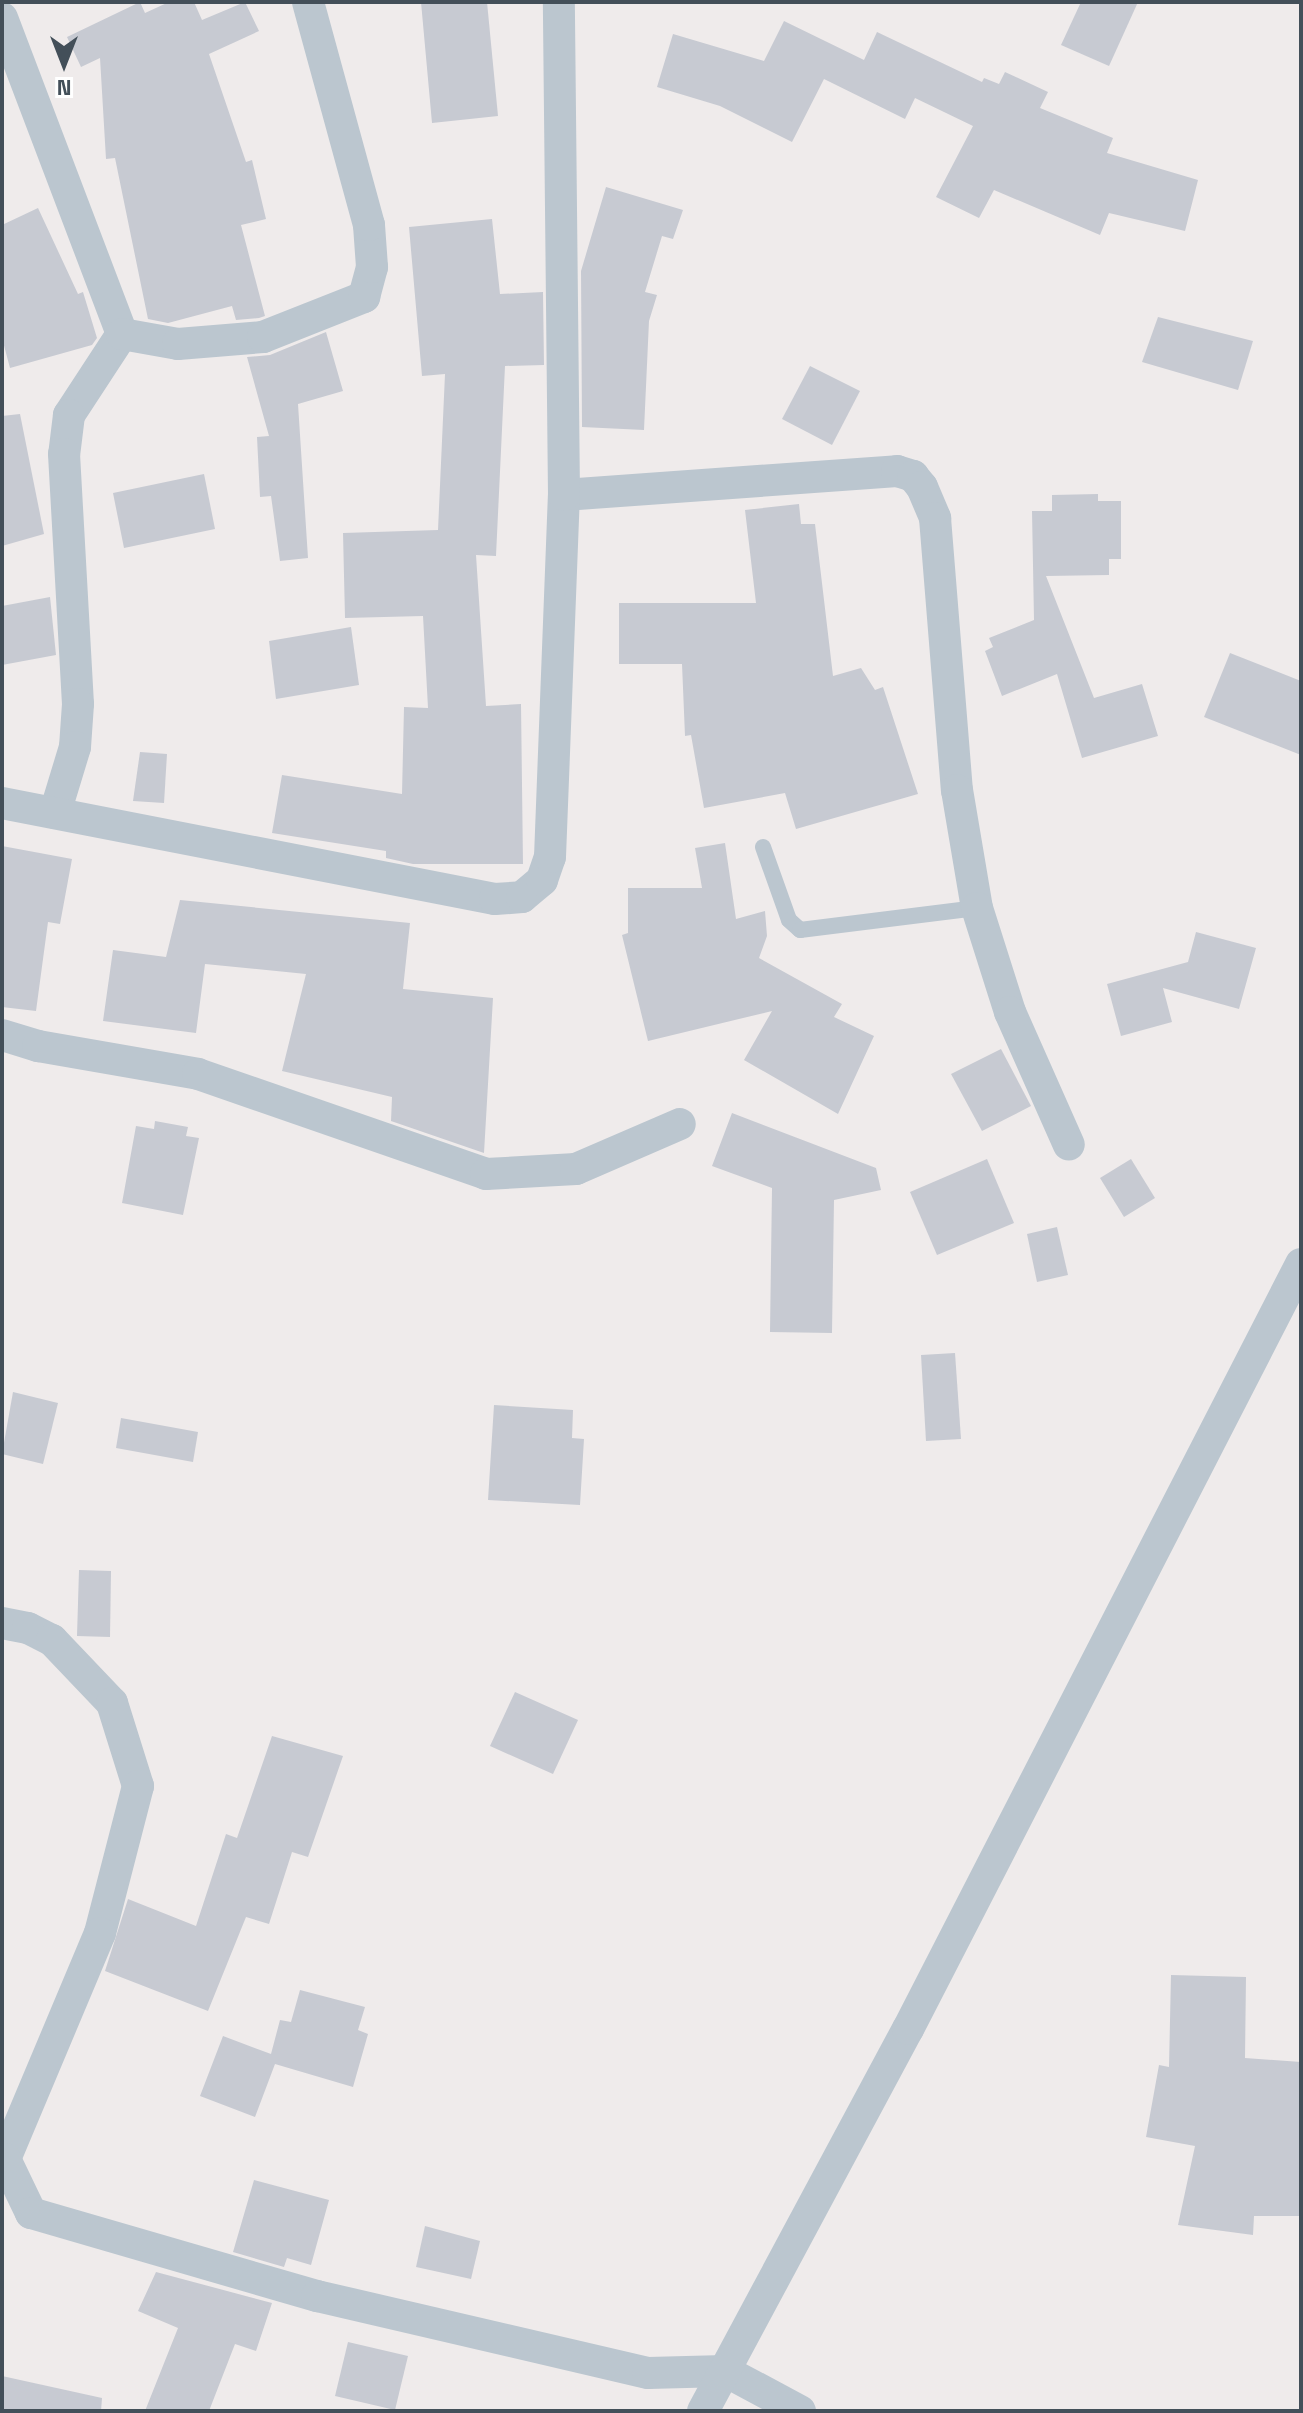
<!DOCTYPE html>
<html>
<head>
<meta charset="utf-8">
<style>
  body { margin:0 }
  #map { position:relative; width:1303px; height:2413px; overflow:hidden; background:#efebeb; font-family:"Space Grotesk",sans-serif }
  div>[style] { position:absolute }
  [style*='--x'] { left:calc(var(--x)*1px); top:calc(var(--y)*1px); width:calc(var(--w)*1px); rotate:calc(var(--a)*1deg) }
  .building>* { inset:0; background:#c7cad2 }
  .lane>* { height:16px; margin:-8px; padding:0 8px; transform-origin:8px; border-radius:8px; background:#bbc6cf }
  .street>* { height:32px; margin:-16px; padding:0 16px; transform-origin:16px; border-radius:16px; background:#bbc6cf }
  span { translate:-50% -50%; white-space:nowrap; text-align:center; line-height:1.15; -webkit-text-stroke:8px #fff; paint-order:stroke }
  .frame { position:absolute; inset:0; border:4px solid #434f59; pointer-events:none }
  .north { position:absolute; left:24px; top:24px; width:80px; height:80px; -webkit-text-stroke:6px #fff; paint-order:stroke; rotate:180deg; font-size:22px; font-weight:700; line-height:32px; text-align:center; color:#434f59 }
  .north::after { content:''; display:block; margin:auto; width:28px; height:36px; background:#434f59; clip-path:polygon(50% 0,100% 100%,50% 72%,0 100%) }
</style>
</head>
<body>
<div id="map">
  <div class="building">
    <i style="clip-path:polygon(140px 2px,145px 13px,169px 2px,194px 2px,202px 20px,245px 2px,259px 31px,209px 54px,246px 162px,252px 160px,266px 219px,241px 225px,265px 316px,259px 318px,236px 320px,232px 306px,168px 323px,148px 319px,115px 158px,106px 159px,100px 58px,81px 67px,67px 37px)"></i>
    <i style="clip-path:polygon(421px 2px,487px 2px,498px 116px,432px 123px)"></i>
    <i style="clip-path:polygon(1081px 2px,1138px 2px,1109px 66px,1061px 45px)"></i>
    <i style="clip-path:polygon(784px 21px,864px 60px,877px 32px,982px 82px,984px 78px,999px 84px,1005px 72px,1048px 92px,1040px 108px,1113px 138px,1107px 153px,1198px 180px,1185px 231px,1109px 213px,1100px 235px,994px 190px,979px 218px,936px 197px,973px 126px,915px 98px,905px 119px,824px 79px,792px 142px,720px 106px,657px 87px,673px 34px,764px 61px)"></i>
    <i style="clip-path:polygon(606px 187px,683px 210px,673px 239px,662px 236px,645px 292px,657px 295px,649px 321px,644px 430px,582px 427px,581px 271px)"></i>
    <i style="clip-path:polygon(38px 208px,78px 294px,83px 292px,97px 338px,92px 345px,10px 368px,2px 338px,2px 225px)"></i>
    <i style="clip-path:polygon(492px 219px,500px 294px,543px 292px,544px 365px,505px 366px,496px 556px,476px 555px,486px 706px,521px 704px,523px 864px,413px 864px,386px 858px,386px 851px,272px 833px,282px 775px,402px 794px,404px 707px,428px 708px,423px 616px,345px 618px,343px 533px,438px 530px,445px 374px,422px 376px,409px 227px)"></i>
    <i style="clip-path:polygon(1158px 317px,1253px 341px,1238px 390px,1142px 362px)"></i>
    <i style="clip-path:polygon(326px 332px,343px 391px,298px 404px,308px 558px,280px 561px,271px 496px,260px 497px,257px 437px,269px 436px,247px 357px,270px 355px)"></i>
    <i style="clip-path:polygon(810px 366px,860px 391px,832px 445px,782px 419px)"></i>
    <i style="clip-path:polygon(20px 414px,44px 534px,2px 546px,2px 416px)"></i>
    <i style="clip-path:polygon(204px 474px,215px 529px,124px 548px,113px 493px)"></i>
    <i style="clip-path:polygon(1098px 494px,1098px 501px,1121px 501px,1121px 559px,1109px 559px,1109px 575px,1046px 576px,1094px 698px,1142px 684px,1158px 736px,1082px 758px,1057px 674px,1002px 696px,985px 651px,993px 647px,989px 638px,1034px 620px,1032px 511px,1052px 511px,1052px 495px)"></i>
    <i style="clip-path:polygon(799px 504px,801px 524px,815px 524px,833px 676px,861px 668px,875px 690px,883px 687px,918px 794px,796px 829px,785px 793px,704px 808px,691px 735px,685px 736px,682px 664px,619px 664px,619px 603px,756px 603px,745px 510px)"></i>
    <i style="clip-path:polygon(50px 597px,56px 655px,2px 665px,2px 606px)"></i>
    <i style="clip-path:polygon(351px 627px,359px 685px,276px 699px,269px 641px)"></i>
    <i style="clip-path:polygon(1230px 653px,1301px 681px,1301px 755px,1204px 717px)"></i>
    <i style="clip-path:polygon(140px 752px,167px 754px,164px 803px,133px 801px)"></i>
    <i style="clip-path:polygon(725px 843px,736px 919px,765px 911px,767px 936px,759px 958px,842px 1004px,834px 1017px,874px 1036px,838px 1114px,744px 1060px,772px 1011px,648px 1041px,622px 935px,628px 933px,628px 888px,702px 888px,695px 848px)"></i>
    <i style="clip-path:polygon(2px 846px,72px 859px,60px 924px,48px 922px,36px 1011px,2px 1007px)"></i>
    <i style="clip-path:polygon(180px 900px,410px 923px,403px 989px,493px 998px,484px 1153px,391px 1121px,392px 1097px,282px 1071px,306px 974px,205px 964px,196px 1033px,103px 1021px,113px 950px,166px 957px)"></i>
    <i style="clip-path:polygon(1196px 932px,1256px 948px,1239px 1009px,1163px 988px,1172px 1022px,1121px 1036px,1107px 984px,1188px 962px)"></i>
    <i style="clip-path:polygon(1001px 1049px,1031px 1106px,982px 1131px,951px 1074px)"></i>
    <i style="clip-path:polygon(732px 1113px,876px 1168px,881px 1190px,834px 1200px,832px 1333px,770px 1332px,772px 1188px,712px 1166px)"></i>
    <i style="clip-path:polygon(155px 1121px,188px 1127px,186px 1136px,199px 1138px,183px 1215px,122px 1203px,136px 1126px,154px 1129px)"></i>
    <i style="clip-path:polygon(987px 1159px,1014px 1223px,937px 1255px,910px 1192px)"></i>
    <i style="clip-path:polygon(1131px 1159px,1155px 1198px,1124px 1217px,1100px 1178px)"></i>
    <i style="clip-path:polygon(1057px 1227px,1068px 1275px,1037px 1282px,1027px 1234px)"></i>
    <i style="clip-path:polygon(955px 1353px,961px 1439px,926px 1441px,921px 1355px)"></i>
    <i style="clip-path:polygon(13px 1392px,58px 1403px,43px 1464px,2px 1454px)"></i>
    <i style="clip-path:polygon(494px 1405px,573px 1410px,572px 1438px,584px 1439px,580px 1505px,488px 1500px)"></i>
    <i style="clip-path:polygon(121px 1418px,198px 1432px,193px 1462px,116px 1448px)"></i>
    <i style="clip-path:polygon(79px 1570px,111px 1571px,110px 1637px,77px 1636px)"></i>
    <i style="clip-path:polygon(515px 1692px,578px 1720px,553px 1774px,490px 1746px)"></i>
    <i style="clip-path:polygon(272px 1736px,343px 1756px,308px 1857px,292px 1852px,269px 1924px,246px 1917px,208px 2011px,105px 1971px,128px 1899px,196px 1926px,226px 1834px,237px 1838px)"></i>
    <i style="clip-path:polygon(1171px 1975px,1246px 1977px,1245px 2058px,1301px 2062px,1301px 2216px,1254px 2216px,1253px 2235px,1178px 2225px,1195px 2146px,1146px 2137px,1159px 2065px,1169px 2067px)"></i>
    <i style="clip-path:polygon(300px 1990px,365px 2007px,358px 2030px,368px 2034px,353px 2087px,275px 2064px,255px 2117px,200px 2096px,223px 2036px,271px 2054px,280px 2020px,291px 2022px)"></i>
    <i style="clip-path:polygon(254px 2180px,329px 2200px,311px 2265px,287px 2258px,284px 2267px,233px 2252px)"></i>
    <i style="clip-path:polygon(425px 2226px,480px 2241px,471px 2279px,416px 2267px)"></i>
    <i style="clip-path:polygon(156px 2272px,272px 2303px,256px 2351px,235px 2344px,209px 2411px,145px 2411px,178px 2328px,138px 2311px)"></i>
    <i style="clip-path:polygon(348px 2342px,408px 2356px,395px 2410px,335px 2396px)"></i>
    <i style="clip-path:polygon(2px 2376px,102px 2398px,101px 2411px,2px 2411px)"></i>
  </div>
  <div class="lane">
    <i style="--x:763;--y:847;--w:77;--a:70.4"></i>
    <i style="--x:789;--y:920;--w:15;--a:42"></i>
    <i style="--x:800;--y:930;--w:178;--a:-7.1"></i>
  </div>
  <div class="street">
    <i style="--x:2;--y:18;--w:338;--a:69.2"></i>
    <i style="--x:122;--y:334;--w:97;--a:123.2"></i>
    <i style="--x:69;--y:415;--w:39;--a:97"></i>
    <i style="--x:64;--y:454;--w:250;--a:86.8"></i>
    <i style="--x:78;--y:704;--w:43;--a:94"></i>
    <i style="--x:75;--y:747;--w:69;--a:106.9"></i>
    <i style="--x:122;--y:334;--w:57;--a:10.1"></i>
    <i style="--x:178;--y:344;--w:85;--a:-4.7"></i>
    <i style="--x:263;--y:337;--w:109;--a:-21.6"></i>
    <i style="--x:364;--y:297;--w:31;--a:-75"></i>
    <i style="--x:372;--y:267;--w:42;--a:-94.1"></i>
    <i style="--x:369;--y:225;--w:231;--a:-105.3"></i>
    <i style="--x:564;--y:495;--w:334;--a:-4.1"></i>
    <i style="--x:897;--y:471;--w:17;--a:17"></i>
    <i style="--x:913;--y:476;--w:14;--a:51"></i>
    <i style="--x:922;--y:487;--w:34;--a:67"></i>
    <i style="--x:935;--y:518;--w:273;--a:85.4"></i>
    <i style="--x:957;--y:790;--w:120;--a:80.4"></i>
    <i style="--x:977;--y:908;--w:109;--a:72.4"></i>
    <i style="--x:1010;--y:1012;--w:145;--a:66.1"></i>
    <i style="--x:2;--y:803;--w:502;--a:11.02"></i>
    <i style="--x:495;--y:899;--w:27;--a:-4"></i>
    <i style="--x:522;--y:897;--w:26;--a:-40"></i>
    <i style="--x:542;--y:880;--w:24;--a:-71"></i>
    <i style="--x:550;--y:857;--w:362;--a:-87.8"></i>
    <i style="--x:564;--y:495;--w:493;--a:-90.6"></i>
    <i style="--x:2;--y:1035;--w:38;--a:17"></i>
    <i style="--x:38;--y:1046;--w:162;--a:9.9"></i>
    <i style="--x:198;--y:1074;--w:305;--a:19.1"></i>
    <i style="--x:486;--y:1174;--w:90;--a:-3.2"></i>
    <i style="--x:576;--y:1169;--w:113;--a:-23.4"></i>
    <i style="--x:2;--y:1623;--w:26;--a:11"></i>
    <i style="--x:28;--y:1628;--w:27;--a:27"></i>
    <i style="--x:52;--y:1640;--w:87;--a:46.4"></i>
    <i style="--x:112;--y:1703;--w:87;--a:72.6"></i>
    <i style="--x:138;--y:1786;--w:152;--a:104.5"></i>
    <i style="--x:100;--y:1933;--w:245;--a:112.8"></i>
    <i style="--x:5;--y:2159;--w:60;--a:64.3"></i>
    <i style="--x:31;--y:2213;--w:298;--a:16.2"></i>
    <i style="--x:317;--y:2296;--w:340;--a:13.1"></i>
    <i style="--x:648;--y:2373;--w:77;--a:-1.5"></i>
    <i style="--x:725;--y:2371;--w:85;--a:28.1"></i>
    <i style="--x:703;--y:2411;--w:434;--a:-61.8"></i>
    <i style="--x:908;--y:2029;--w:860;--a:-62.81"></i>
  </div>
  <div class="frame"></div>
  <div class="north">N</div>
</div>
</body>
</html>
